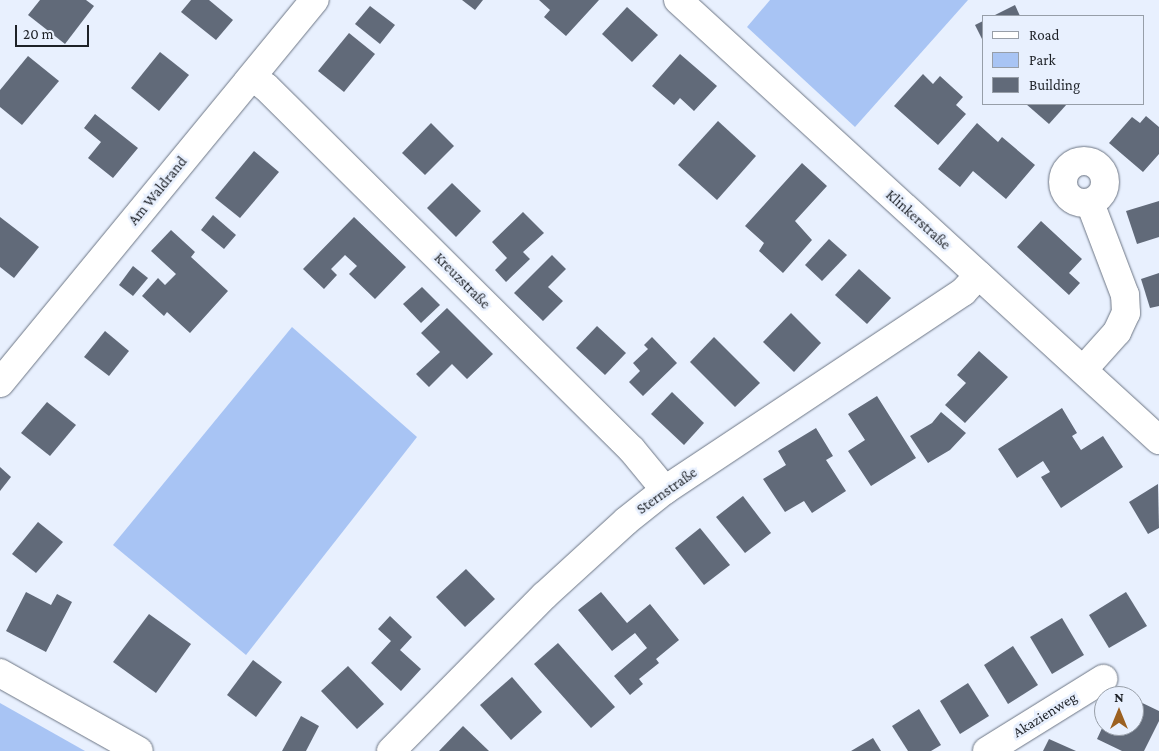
<!DOCTYPE html>
<html>
<head>
<meta charset="utf-8">
<style>
  body { margin:0 }
  #map { position:relative; width:1159px; height:751px; overflow:hidden; background:#e8f0fe; font-family:"Crimson Pro",serif }
  div>[style] { position:absolute }
  [style*='--x'] { left:calc(var(--x)*1px); top:calc(var(--y)*1px); width:calc(var(--w)*1px); rotate:calc(var(--a)*1deg) }
  .green>* { inset:0; background:#a8c4f4 }
  .building>* { inset:0; background:#616a79 }
  .roads { filter:drop-shadow(0 0 1px #6c7584) drop-shadow(0 0 1px #6c7584) }
  .minor>* { height:28px; margin:-14px; padding:0 14px; transform-origin:14px; border-radius:14px; background:#fff }
  .minor>.ring { margin:-14px; padding:0; box-sizing:content-box; background:none; border:28px solid #fff; border-radius:50% }
  span { translate:-50% -50%; white-space:nowrap; text-align:center; line-height:1.15; -webkit-text-stroke:5px #e8f0fe; paint-order:stroke }
  .street-label { font-size:15px; color:#1e2228 }
  .legend { position:absolute; left:982px; top:15px; width:162px; height:90px; box-sizing:border-box; background:#e8f0fe; border:1px solid #979ea8; margin:0; padding:6px 9px; list-style:none; font-size:15px; color:#1e2228 }
  .legend li { display:flex; align-items:center; gap:10px; height:25px }
  .legend b { width:25px; border:1px solid #979ea8 }
  .north { position:absolute; left:1094px; top:686px; width:50px; height:50px; box-sizing:border-box; background:#e8f0fe; border:1px solid #979ea8; border-radius:50%; rotate:0deg; font-size:14px; font-weight:700; line-height:20px; text-align:center; color:#1e2228 }
  .north::after { content:''; display:block; margin:auto; width:18px; height:22px; background:#9c6121; clip-path:polygon(50% 0,100% 100%,50% 72%,0 100%) }
  .scale { position:absolute; left:15px; top:25px; width:74px; height:22px; box-sizing:border-box; border:2px solid #1e2228; border-top:0; padding-left:6px; font-size:15px; line-height:18px; white-space:nowrap; color:#1e2228; -webkit-text-stroke:4px #e8f0fe; paint-order:stroke }
</style>
</head>
<body>
<div id="map">
  <div class="green">
    <i style="clip-path:polygon(770px 0,968px 0,855px 127px,747px 27px)"></i>
    <i style="clip-path:polygon(292px 327px,417px 437px,246px 655px,113px 545px)"></i>
    <i style="clip-path:polygon(0 703px,85px 751px,0 751px)"></i>
  </div>
  <div class="building">
    <i style="clip-path:polygon(40px 0,86px 0,94px 6px,65px 44px,28px 15px)"></i>
    <i style="clip-path:polygon(191px 0,209px 0,233px 20px,216px 40px,181px 12px)"></i>
    <i style="clip-path:polygon(462px 0,483px 0,475px 10px)"></i>
    <i style="clip-path:polygon(539px 0,599px 0,566px 36px,544px 17px,550px 10px)"></i>
    <i style="clip-path:polygon(1015px 5px,1020px 16px,993px 16px)"></i>
    <i style="clip-path:polygon(370px 6px,395px 25px,380px 44px,355px 24px)"></i>
    <i style="clip-path:polygon(627px 7px,658px 35px,632px 62px,602px 34px)"></i>
    <i style="clip-path:polygon(983px 21px,983px 41px,975px 25px)"></i>
    <i style="clip-path:polygon(349px 33px,375px 54px,344px 92px,318px 71px)"></i>
    <i style="clip-path:polygon(160px 52px,189px 75px,159px 111px,131px 88px)"></i>
    <i style="clip-path:polygon(680px 54px,717px 86px,694px 111px,680px 98px,674px 105px,652px 86px)"></i>
    <i style="clip-path:polygon(28px 56px,59px 81px,22px 125px,0 107px,0 90px)"></i>
    <i style="clip-path:polygon(923px 74px,933px 84px,940px 76px,963px 97px,956px 105px,966px 114px,938px 145px,894px 106px)"></i>
    <i style="clip-path:polygon(1026px 104px,1067px 104px,1049px 124px)"></i>
    <i style="clip-path:polygon(95px 114px,138px 148px,113px 178px,88px 158px,101px 142px,84px 128px)"></i>
    <i style="clip-path:polygon(1146px 116px,1159px 127px,1159px 154px,1143px 172px,1109px 143px,1132px 117px,1140px 123px)"></i>
    <i style="clip-path:polygon(718px 121px,756px 156px,717px 200px,678px 165px)"></i>
    <i style="clip-path:polygon(431px 123px,454px 146px,425px 175px,402px 153px)"></i>
    <i style="clip-path:polygon(977px 123px,998px 142px,1002px 137px,1035px 165px,1006px 199px,973px 171px,960px 187px,938px 169px)"></i>
    <i style="clip-path:polygon(254px 151px,279px 172px,240px 218px,215px 198px)"></i>
    <i style="clip-path:polygon(802px 163px,827px 186px,795px 221px,812px 240px,783px 273px,759px 251px,764px 243px,745px 226px)"></i>
    <i style="clip-path:polygon(452px 183px,481px 211px,456px 237px,427px 208px)"></i>
    <i style="clip-path:polygon(1159px 201px,1159px 237px,1137px 244px,1126px 211px)"></i>
    <i style="clip-path:polygon(523px 212px,544px 233px,523px 252px,530px 259px,506px 282px,495px 270px,507px 258px,492px 242px)"></i>
    <i style="clip-path:polygon(213px 215px,236px 235px,224px 249px,201px 230px)"></i>
    <i style="clip-path:polygon(0 217px,39px 247px,14px 278px,0 267px)"></i>
    <i style="clip-path:polygon(354px 217px,406px 267px,375px 299px,349px 274px,357px 266px,345px 255px,331px 269px,337px 275px,324px 289px,303px 269px)"></i>
    <i style="clip-path:polygon(1041px 221px,1082px 259px,1069px 273px,1080px 283px,1069px 295px,1017px 247px)"></i>
    <i style="clip-path:polygon(171px 230px,195px 252px,191px 257px,228px 291px,190px 333px,167px 312px,164px 316px,142px 296px,158px 278px,165px 285px,176px 274px,151px 251px)"></i>
    <i style="clip-path:polygon(829px 239px,847px 255px,822px 281px,805px 265px)"></i>
    <i style="clip-path:polygon(552px 255px,566px 269px,548px 287px,563px 301px,543px 321px,514px 293px)"></i>
    <i style="clip-path:polygon(133px 266px,148px 278px,133px 296px,119px 285px)"></i>
    <i style="clip-path:polygon(859px 269px,891px 298px,867px 324px,835px 295px)"></i>
    <i style="clip-path:polygon(1159px 273px,1159px 306px,1150px 308px,1141px 279px)"></i>
    <i style="clip-path:polygon(422px 287px,440px 305px,421px 323px,403px 304px)"></i>
    <i style="clip-path:polygon(447px 308px,493px 354px,467px 379px,452px 364px,429px 387px,416px 374px,440px 352px,421px 333px)"></i>
    <i style="clip-path:polygon(791px 313px,821px 343px,794px 372px,763px 342px)"></i>
    <i style="clip-path:polygon(597px 326px,626px 353px,605px 375px,576px 348px)"></i>
    <i style="clip-path:polygon(105px 331px,129px 351px,109px 376px,84px 357px)"></i>
    <i style="clip-path:polygon(652px 337px,677px 363px,643px 396px,629px 382px,640px 371px,633px 363px,648px 349px,644px 345px)"></i>
    <i style="clip-path:polygon(714px 337px,760px 383px,735px 407px,690px 362px)"></i>
    <i style="clip-path:polygon(979px 351px,1008px 377px,965px 423px,945px 405px,966px 383px,957px 375px)"></i>
    <i style="clip-path:polygon(672px 392px,704px 423px,684px 445px,651px 414px)"></i>
    <i style="clip-path:polygon(877px 396px,916px 458px,871px 486px,848px 451px,865px 440px,848px 414px)"></i>
    <i style="clip-path:polygon(47px 402px,76px 425px,50px 456px,21px 433px)"></i>
    <i style="clip-path:polygon(1062px 408px,1077px 433px,1072px 436px,1081px 450px,1103px 436px,1123px 467px,1061px 508px,1041px 477px,1050px 472px,1043px 461px,1017px 478px,998px 449px)"></i>
    <i style="clip-path:polygon(941px 412px,966px 433px,950px 450px,928px 463px,910px 436px,932px 423px)"></i>
    <i style="clip-path:polygon(816px 428px,833px 456px,826px 460px,846px 491px,812px 513px,804px 501px,785px 512px,763px 479px,786px 465px,778px 451px)"></i>
    <i style="clip-path:polygon(0 467px,11px 477px,0 491px)"></i>
    <i style="clip-path:polygon(1158px 484px,1159px 528px,1148px 534px,1129px 502px)"></i>
    <i style="clip-path:polygon(743px 496px,771px 533px,745px 553px,716px 517px)"></i>
    <i style="clip-path:polygon(38px 522px,63px 542px,36px 573px,12px 554px)"></i>
    <i style="clip-path:polygon(700px 528px,730px 565px,704px 585px,675px 548px)"></i>
    <i style="clip-path:polygon(466px 569px,495px 599px,465px 627px,436px 597px)"></i>
    <i style="clip-path:polygon(26px 592px,51px 605px,57px 594px,72px 602px,46px 652px,6px 631px)"></i>
    <i style="clip-path:polygon(601px 592px,627px 623px,650px 604px,679px 640px,656px 659px,659px 663px,639px 679px,643px 684px,630px 695px,614px 676px,647px 648px,635px 633px,612px 651px,578px 610px)"></i>
    <i style="clip-path:polygon(1126px 592px,1147px 626px,1109px 648px,1089px 615px)"></i>
    <i style="clip-path:polygon(149px 614px,191px 644px,156px 693px,113px 662px)"></i>
    <i style="clip-path:polygon(390px 616px,412px 637px,400px 650px,421px 669px,401px 691px,371px 663px,391px 641px,378px 629px)"></i>
    <i style="clip-path:polygon(1062px 618px,1084px 655px,1052px 674px,1030px 637px)"></i>
    <i style="clip-path:polygon(558px 643px,615px 707px,591px 728px,534px 664px)"></i>
    <i style="clip-path:polygon(1013px 646px,1038px 685px,1008px 704px,984px 665px)"></i>
    <i style="clip-path:polygon(253px 660px,282px 682px,256px 717px,227px 695px)"></i>
    <i style="clip-path:polygon(348px 666px,384px 704px,357px 729px,321px 691px)"></i>
    <i style="clip-path:polygon(512px 677px,542px 712px,511px 740px,480px 705px)"></i>
    <i style="clip-path:polygon(968px 683px,989px 716px,960px 734px,940px 701px)"></i>
    <i style="clip-path:polygon(1134px 699px,1159px 711px,1159px 721px,1144px 751px,1122px 751px,1097px 739px,1103px 726px,1134px 726px)"></i>
    <i style="clip-path:polygon(919px 709px,941px 745px,931px 751px,908px 751px,892px 726px)"></i>
    <i style="clip-path:polygon(301px 716px,319px 726px,306px 751px,282px 751px)"></i>
    <i style="clip-path:polygon(463px 726px,489px 751px,439px 751px)"></i>
    <i style="clip-path:polygon(873px 738px,881px 751px,851px 751px)"></i>
    <i style="clip-path:polygon(1049px 739px,1076px 751px,1043px 751px)"></i>
  </div>
  <div class="roads">
    <div class="minor">
      <i style="--x:678;--y:0;--w:652;--a:42.45"></i>
      <i style="--x:252;--y:77;--w:17;--a:36"></i>
      <i style="--x:266;--y:87;--w:515;--a:44.76"></i>
      <i style="--x:632;--y:450;--w:52;--a:50.5"></i>
      <i class="ring" style="left:1063px;top:161px;width:14px;height:14px"></i>
      <i style="--x:1083;--y:370;--w:51;--a:-48.2"></i>
      <i style="--x:1117;--y:332;--w:21;--a:-65"></i>
      <i style="--x:1126;--y:313;--w:18;--a:-93"></i>
      <i style="--x:1125;--y:295;--w:98;--a:-110.8"></i>
      <i style="--x:0;--y:383;--w:496;--a:-50.6"></i>
      <i style="--x:0;--y:673;--w:159;--a:29.3"></i>
      <i style="--x:391;--y:751;--w:218;--a:-45.4"></i>
      <i style="--x:544;--y:596;--w:111;--a:-42.4"></i>
      <i style="--x:626;--y:521;--w:50;--a:-38.5"></i>
      <i style="--x:665;--y:490;--w:358;--a:-33.6"></i>
      <i style="--x:963;--y:292;--w:23;--a:-47"></i>
      <i style="--x:987;--y:751;--w:137;--a:-31.8"></i>
    </div>
  </div>
  <div class="street-label">
    <span style="left:158px;top:191px;rotate:-51deg">Am Waldrand</span>
    <span style="left:918px;top:220px;rotate:42deg">Klinkerstraße</span>
    <span style="left:462px;top:281px;rotate:45deg">Kreuzstraße</span>
    <span style="left:667px;top:491px;rotate:-35deg">Sternstraße</span>
    <span style="left:1045px;top:715px;rotate:-32deg">Akazienweg</span>
  </div>
  <ul class="legend">
  <li><b style="height:6px;background:#fff"></b>Road</li>
  <li><b style="height:14px;background:#a8c4f4"></b>Park</li>
  <li><b style="height:14px;background:#616a79"></b>Building</li>
  </ul>
  <div class="north">N</div>
  <div class="scale">20 m</div>
</div>
</body>
</html>
